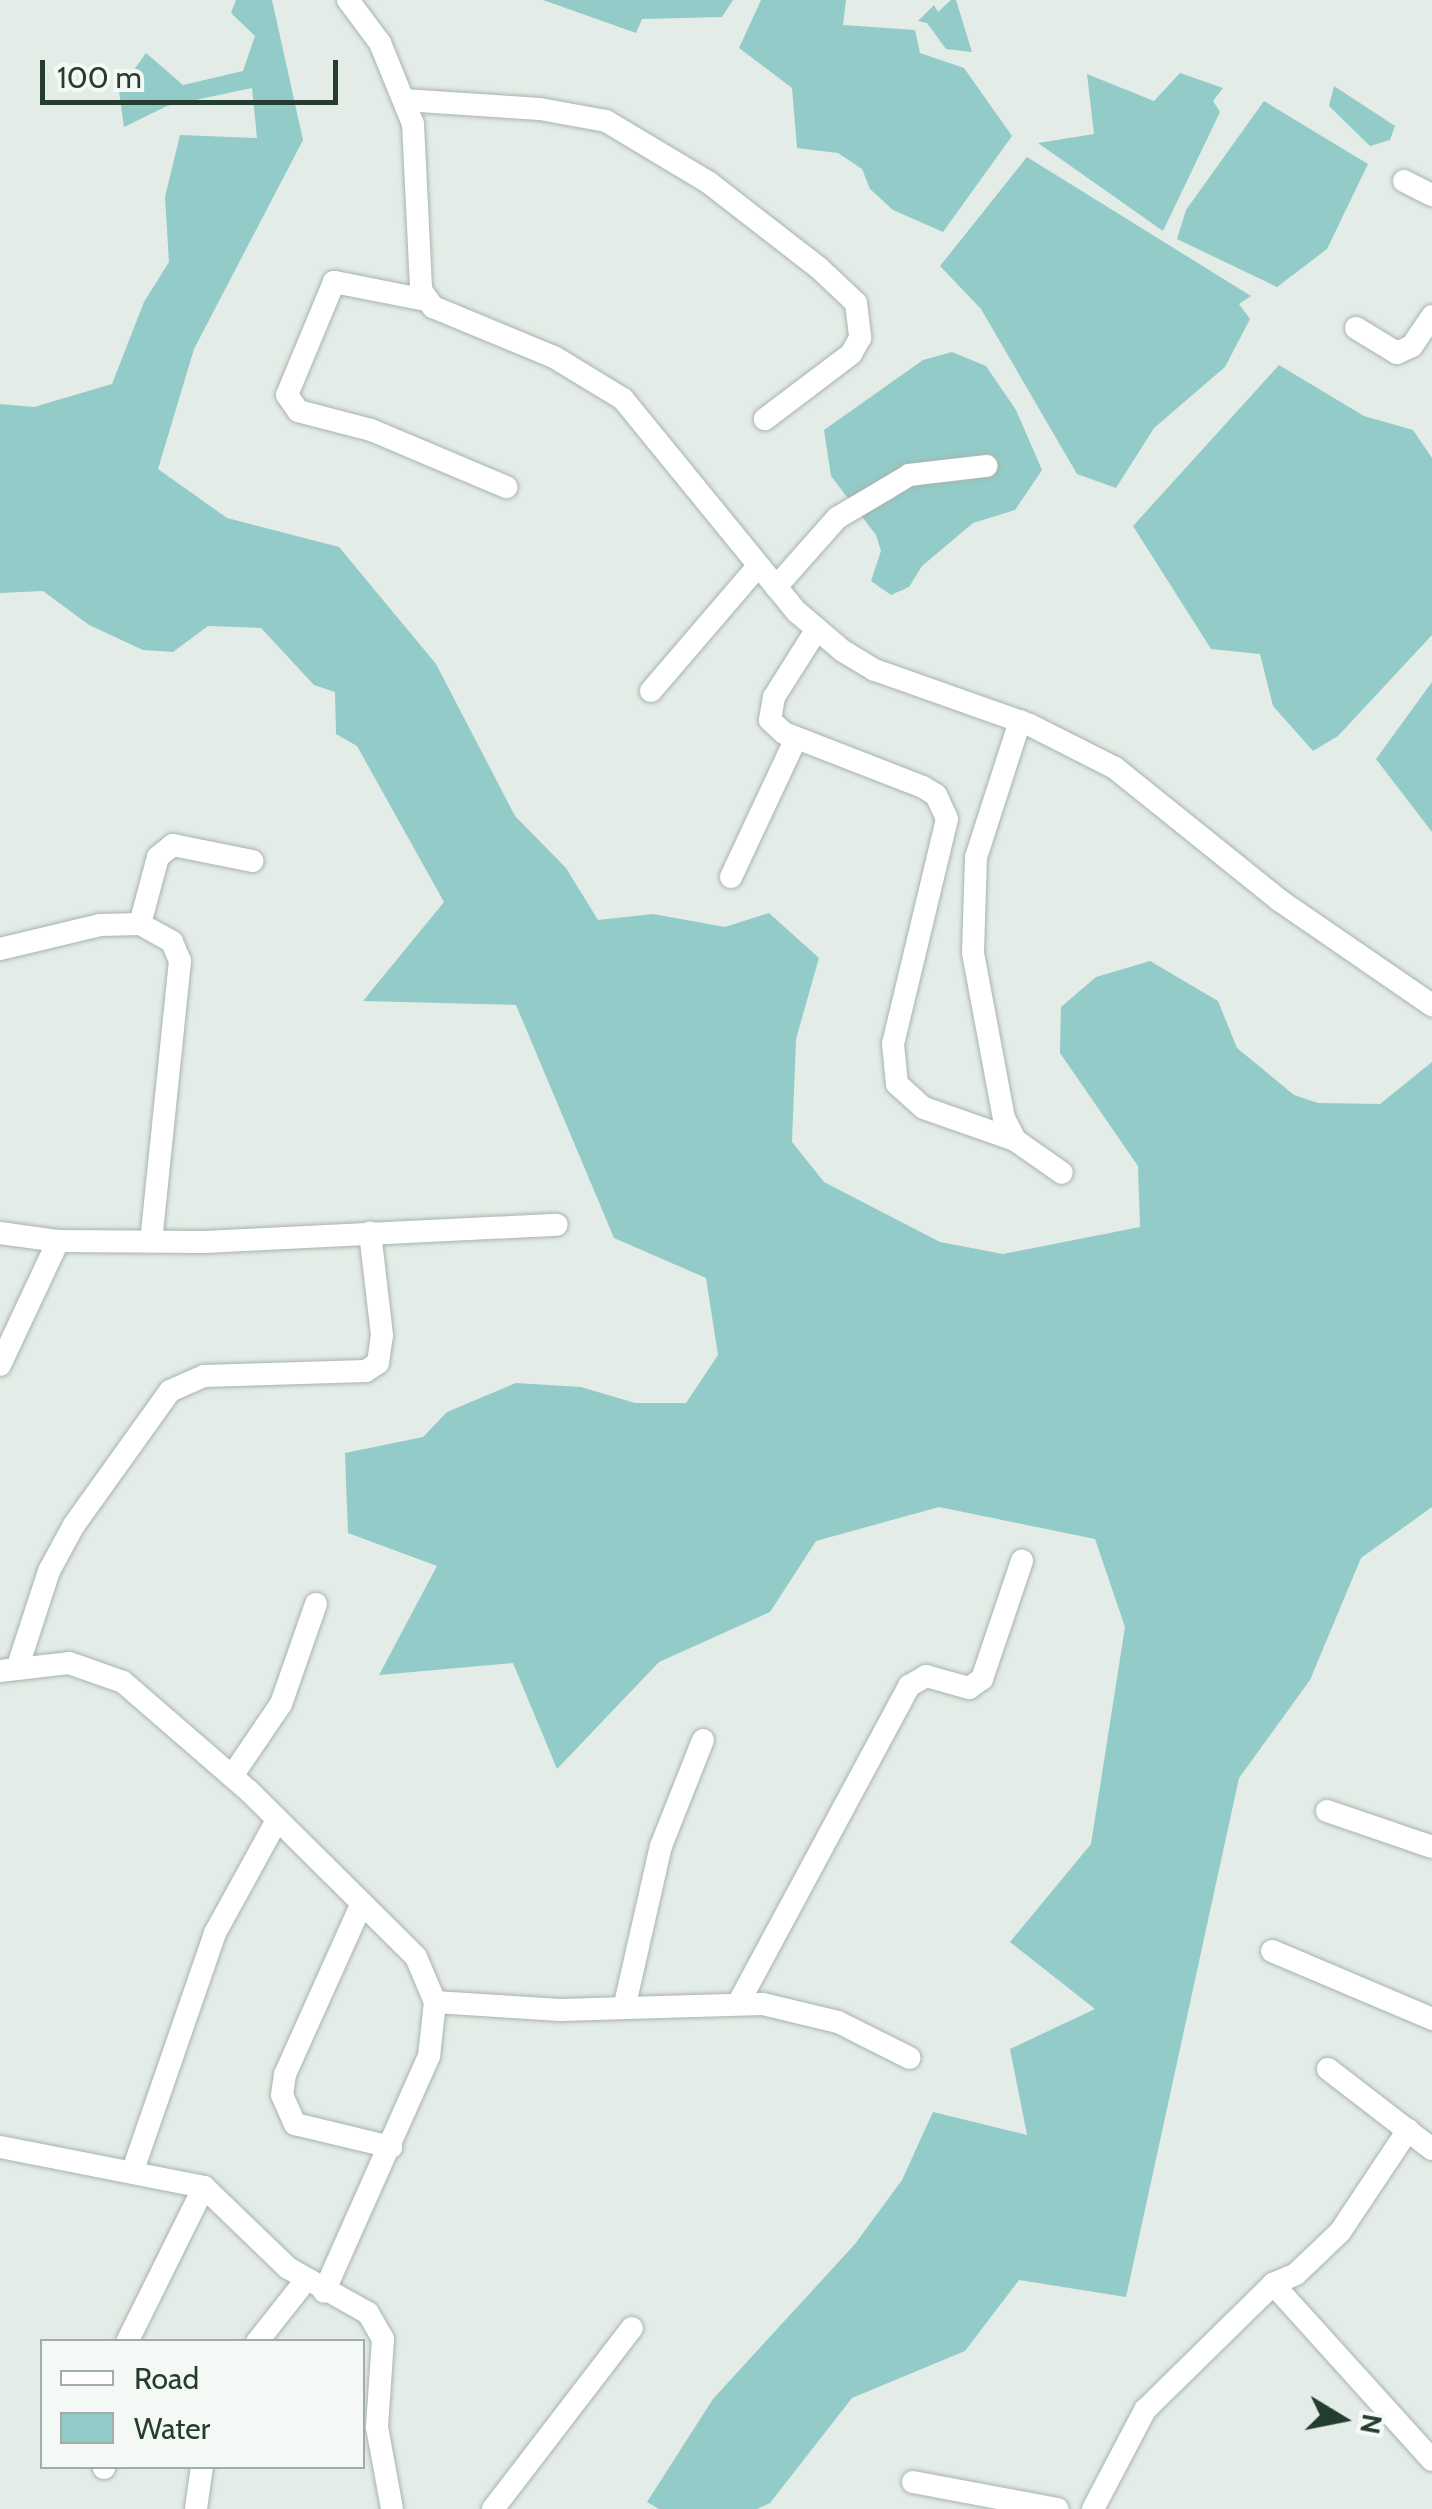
<!DOCTYPE html>
<html>
<head>
<meta charset="utf-8">
<style>
  body { margin:0 }
  #map { position:relative; width:1432px; height:2509px; overflow:hidden; background:#e4ece7; font-family:Cabin,sans-serif }
  div>[style] { position:absolute }
  [style*='--x'] { left:calc(var(--x)*1px); top:calc(var(--y)*1px); width:calc(var(--w)*1px); rotate:calc(var(--a)*1deg) }
  .water>* { inset:0; background:#92cbc8 }
  .roads { filter:drop-shadow(0 0 2px #a7b4ad) drop-shadow(0 0 2px #a7b4ad) }
  .minor>* { height:22px; margin:-11px; padding:0 11px; transform-origin:11px; border-radius:11px; background:#fff }
  span { translate:-50% -50%; white-space:nowrap; text-align:center; line-height:1.15; -webkit-text-stroke:10px #f4f9f5; paint-order:stroke }
  .legend { position:absolute; left:40px; top:2339px; width:325px; height:130px; box-sizing:border-box; background:#f4f9f5; border:2px solid #a1ada7; margin:0; padding:12px 18px; list-style:none; font-size:30px; color:#253c31 }
  .legend li { display:flex; align-items:center; gap:20px; height:50px }
  .legend b { width:50px; border:2px solid #a1ada7 }
  .north { position:absolute; left:1292px; top:2369px; width:100px; height:100px; -webkit-text-stroke:8px #f4f9f5; paint-order:stroke; rotate:100deg; font-size:28px; font-weight:700; line-height:40px; text-align:center; color:#253c31 }
  .north::after { content:''; display:block; margin:auto; width:35px; height:45px; background:#253c31; clip-path:polygon(50% 0,100% 100%,50% 72%,0 100%) }
  .scale { position:absolute; left:40px; top:60px; width:298px; height:45px; box-sizing:border-box; border:5px solid #253c31; border-top:0; padding-left:12px; font-size:30px; line-height:35px; white-space:nowrap; color:#253c31; -webkit-text-stroke:8px #f4f9f5; paint-order:stroke }
</style>
</head>
<body>
<div id="map">
  <div class="water">
    <i style="clip-path:polygon(236px 0,272px 0,303px 140px,194px 349px,158px 469px,227px 518px,339px 547px,436px 664px,515px 816px,566px 868px,598px 920px,653px 914px,725px 927px,769px 913px,819px 958px,796px 1039px,792px 1142px,824px 1182px,940px 1242px,1003px 1254px,1140px 1227px,1138px 1166px,1060px 1053px,1061px 1007px,1096px 977px,1150px 961px,1218px 1001px,1237px 1048px,1294px 1095px,1318px 1103px,1380px 1104px,1432px 1062px,1432px 1507px,1361px 1558px,1310px 1680px,1239px 1778px,1126px 2297px,1019px 2280px,965px 2351px,852px 2398px,770px 2503px,757px 2509px,659px 2509px,647px 2502px,713px 2399px,855px 2244px,902px 2180px,933px 2112px,1027px 2135px,1010px 2049px,1095px 2009px,1010px 1942px,1091px 1844px,1125px 1627px,1095px 1539px,939px 1507px,816px 1541px,770px 1612px,659px 1662px,557px 1769px,513px 1663px,379px 1675px,437px 1566px,348px 1533px,345px 1453px,423px 1437px,447px 1412px,516px 1383px,581px 1387px,635px 1403px,686px 1403px,718px 1355px,706px 1278px,614px 1238px,516px 1005px,363px 1001px,444px 902px,357px 746px,336px 734px,335px 692px,314px 685px,261px 628px,208px 626px,173px 652px,143px 650px,89px 625px,43px 591px,0 593px,0 404px,34px 407px,112px 384px,144px 302px,169px 262px,165px 197px,180px 135px,257px 138px,252px 88px,167px 106px,124px 127px,119px 91px,146px 53px,183px 85px,243px 71px,255px 36px,231px 13px)"></i>
    <i style="clip-path:polygon(543px 0,733px 0,722px 17px,642px 19px,636px 33px)"></i>
    <i style="clip-path:polygon(761px 0,846px 0,843px 25px,915px 30px,920px 53px,964px 68px,1012px 136px,943px 232px,893px 210px,870px 189px,862px 169px,838px 153px,797px 148px,792px 88px,739px 48px)"></i>
    <i style="clip-path:polygon(951px 0,956px 0,972px 52px,946px 49px,927px 23px,918px 21px,934px 5px,938px 12px)"></i>
    <i style="clip-path:polygon(1180px 73px,1223px 88px,1213px 101px,1220px 112px,1163px 231px,1038px 143px,1094px 134px,1087px 74px,1154px 101px)"></i>
    <i style="clip-path:polygon(1334px 86px,1395px 126px,1390px 140px,1370px 146px,1329px 106px)"></i>
    <i style="clip-path:polygon(1264px 101px,1368px 164px,1327px 249px,1277px 287px,1177px 239px,1186px 210px)"></i>
    <i style="clip-path:polygon(1027px 157px,1251px 296px,1239px 304px,1250px 319px,1225px 367px,1154px 428px,1116px 488px,1077px 474px,981px 309px,940px 266px)"></i>
    <i style="clip-path:polygon(952px 352px,986px 366px,1016px 410px,1042px 470px,1015px 510px,973px 523px,922px 566px,909px 587px,891px 595px,871px 581px,881px 551px,876px 535px,831px 476px,824px 430px,923px 360px)"></i>
    <i style="clip-path:polygon(1279px 365px,1364px 416px,1413px 430px,1432px 458px,1432px 635px,1338px 736px,1313px 751px,1273px 706px,1260px 654px,1211px 649px,1133px 526px)"></i>
    <i style="clip-path:polygon(1432px 682px,1432px 832px,1376px 759px)"></i>
  </div>
  <div class="roads">
    <div class="minor">
      <i style="--x:348;--y:0;--w:54;--a:53.3"></i>
      <i style="--x:380;--y:43;--w:87;--a:67.8"></i>
      <i style="--x:413;--y:124;--w:166;--a:87.2"></i>
      <i style="--x:421;--y:290;--w:21;--a:55"></i>
      <i style="--x:433;--y:307;--w:131;--a:22.5"></i>
      <i style="--x:554;--y:357;--w:81;--a:31.3"></i>
      <i style="--x:623;--y:399;--w:275;--a:50.8"></i>
      <i style="--x:797;--y:612;--w:60;--a:40.3"></i>
      <i style="--x:843;--y:651;--w:37;--a:31"></i>
      <i style="--x:875;--y:670;--w:164;--a:19.5"></i>
      <i style="--x:1030;--y:725;--w:95;--a:26.8"></i>
      <i style="--x:1115;--y:768;--w:211;--a:38.8"></i>
      <i style="--x:1279;--y:900;--w:186;--a:34.5"></i>
      <i style="--x:404;--y:100;--w:136;--a:3.8"></i>
      <i style="--x:540;--y:109;--w:67;--a:10.3"></i>
      <i style="--x:606;--y:121;--w:119;--a:30.9"></i>
      <i style="--x:708;--y:182;--w:140;--a:37.8"></i>
      <i style="--x:819;--y:268;--w:51;--a:43.4"></i>
      <i style="--x:856;--y:303;--w:35;--a:83"></i>
      <i style="--x:860;--y:338;--w:18;--a:119"></i>
      <i style="--x:851;--y:354;--w:108;--a:142.9"></i>
      <i style="--x:1404;--y:181;--w:31;--a:27"></i>
      <i style="--x:426;--y:300;--w:94;--a:-168.9"></i>
      <i style="--x:334;--y:282;--w:122;--a:112.6"></i>
      <i style="--x:287;--y:395;--w:19;--a:55"></i>
      <i style="--x:298;--y:411;--w:75;--a:14.6"></i>
      <i style="--x:371;--y:430;--w:147;--a:22.9"></i>
      <i style="--x:1356;--y:328;--w:48;--a:31.4"></i>
      <i style="--x:1397;--y:353;--w:17;--a:-25"></i>
      <i style="--x:1412;--y:346;--w:36;--a:-56"></i>
      <i style="--x:776;--y:587;--w:92;--a:-48.5"></i>
      <i style="--x:837;--y:518;--w:57;--a:-30.6"></i>
      <i style="--x:886;--y:489;--w:27;--a:-31"></i>
      <i style="--x:909;--y:475;--w:78;--a:-6.7"></i>
      <i style="--x:817;--y:629;--w:80;--a:122.3"></i>
      <i style="--x:774;--y:697;--w:23;--a:100"></i>
      <i style="--x:770;--y:720;--w:19;--a:43"></i>
      <i style="--x:784;--y:733;--w:149;--a:21.2"></i>
      <i style="--x:923;--y:787;--w:15;--a:32"></i>
      <i style="--x:936;--y:795;--w:26;--a:65"></i>
      <i style="--x:947;--y:819;--w:231;--a:103.5"></i>
      <i style="--x:893;--y:1044;--w:40;--a:84.3"></i>
      <i style="--x:897;--y:1084;--w:36;--a:42"></i>
      <i style="--x:924;--y:1108;--w:96;--a:19.4"></i>
      <i style="--x:651;--y:691;--w:165;--a:-49.4"></i>
      <i style="--x:1020;--y:721;--w:143;--a:107.9"></i>
      <i style="--x:976;--y:857;--w:96;--a:91.8"></i>
      <i style="--x:973;--y:953;--w:168;--a:79.4"></i>
      <i style="--x:1004;--y:1118;--w:25;--a:63"></i>
      <i style="--x:1015;--y:1140;--w:57;--a:35.1"></i>
      <i style="--x:731;--y:877;--w:153;--a:-64.9"></i>
      <i style="--x:140;--y:924;--w:37;--a:29"></i>
      <i style="--x:172;--y:942;--w:21;--a:67"></i>
      <i style="--x:180;--y:961;--w:281;--a:95.9"></i>
      <i style="--x:0;--y:949;--w:103;--a:-13.5"></i>
      <i style="--x:100;--y:925;--w:40;--a:-1.4"></i>
      <i style="--x:140;--y:924;--w:69;--a:-75"></i>
      <i style="--x:158;--y:857;--w:19;--a:-39"></i>
      <i style="--x:173;--y:845;--w:81;--a:11.4"></i>
      <i style="--x:0;--y:1233;--w:59;--a:7.9"></i>
      <i style="--x:58;--y:1241;--w:146;--a:0.4"></i>
      <i style="--x:204;--y:1242;--w:353;--a:-2.8"></i>
      <i style="--x:0;--y:1365;--w:137;--a:-64.9"></i>
      <i style="--x:18;--y:1666;--w:100;--a:-71.9"></i>
      <i style="--x:49;--y:1571;--w:52;--a:-61.5"></i>
      <i style="--x:74;--y:1525;--w:165;--a:-54.4"></i>
      <i style="--x:170;--y:1391;--w:37;--a:-24"></i>
      <i style="--x:204;--y:1376;--w:162;--a:-1.8"></i>
      <i style="--x:366;--y:1371;--w:14;--a:-34"></i>
      <i style="--x:378;--y:1363;--w:28;--a:-82"></i>
      <i style="--x:382;--y:1335;--w:103;--a:-96.7"></i>
      <i style="--x:0;--y:1671;--w:69;--a:-6.6"></i>
      <i style="--x:69;--y:1663;--w:57;--a:19.4"></i>
      <i style="--x:123;--y:1682;--w:167;--a:40.9"></i>
      <i style="--x:249;--y:1791;--w:235;--a:44.8"></i>
      <i style="--x:416;--y:1957;--w:49;--a:67.1"></i>
      <i style="--x:435;--y:2002;--w:54;--a:96.3"></i>
      <i style="--x:429;--y:2056;--w:258;--a:114"></i>
      <i style="--x:232;--y:1776;--w:87;--a:-55.8"></i>
      <i style="--x:281;--y:1704;--w:106;--a:-70.7"></i>
      <i style="--x:1327;--y:1811;--w:111;--a:18.9"></i>
      <i style="--x:362;--y:1903;--w:188;--a:114.2"></i>
      <i style="--x:285;--y:2074;--w:21;--a:98"></i>
      <i style="--x:282;--y:2095;--w:32;--a:66"></i>
      <i style="--x:295;--y:2124;--w:99;--a:13.5"></i>
      <i style="--x:1272;--y:1951;--w:174;--a:23"></i>
      <i style="--x:435;--y:2002;--w:125;--a:3.7"></i>
      <i style="--x:560;--y:2010;--w:203;--a:-1.7"></i>
      <i style="--x:763;--y:2004;--w:77;--a:13.5"></i>
      <i style="--x:838;--y:2022;--w:80;--a:26.6"></i>
      <i style="--x:739;--y:2002;--w:359;--a:-61.7"></i>
      <i style="--x:909;--y:1686;--w:20;--a:-30"></i>
      <i style="--x:926;--y:1676;--w:45;--a:15.6"></i>
      <i style="--x:969;--y:1688;--w:16;--a:-35"></i>
      <i style="--x:982;--y:1679;--w:125;--a:-71.3"></i>
      <i style="--x:625;--y:2004;--w:162;--a:-77.2"></i>
      <i style="--x:661;--y:1846;--w:114;--a:-68.4"></i>
      <i style="--x:1328;--y:2069;--w:131;--a:37.6"></i>
      <i style="--x:0;--y:2147;--w:208;--a:11.1"></i>
      <i style="--x:204;--y:2187;--w:117;--a:44"></i>
      <i style="--x:288;--y:2268;--w:92;--a:29.4"></i>
      <i style="--x:368;--y:2313;--w:30;--a:60"></i>
      <i style="--x:383;--y:2339;--w:88;--a:93.9"></i>
      <i style="--x:377;--y:2427;--w:83;--a:79.6"></i>
      <i style="--x:133;--y:2170;--w:251;--a:-70.9"></i>
      <i style="--x:215;--y:1933;--w:129;--a:-61.2"></i>
      <i style="--x:1273;--y:2284;--w:25;--a:-23"></i>
      <i style="--x:1296;--y:2274;--w:61;--a:-43.7"></i>
      <i style="--x:1340;--y:2232;--w:123;--a:-56.3"></i>
      <i style="--x:127;--y:2342;--w:173;--a:-63.6"></i>
      <i style="--x:257;--y:2342;--w:79;--a:-51.7"></i>
      <i style="--x:104;--y:2468;--w:2;--a:-90"></i>
      <i style="--x:913;--y:2482;--w:147;--a:10.6"></i>
      <i style="--x:196;--y:2509;--w:43;--a:-82.1"></i>
      <i style="--x:493;--y:2509;--w:228;--a:-52.5"></i>
      <i style="--x:1093;--y:2509;--w:112;--a:-62.3"></i>
      <i style="--x:1145;--y:2410;--w:180;--a:-44.5"></i>
      <i style="--x:1273;--y:2284;--w:237;--a:47.9"></i>
    </div>
  </div>
  <ul class="legend">
  <li><b style="height:12px;background:#fff"></b>Road</li>
  <li><b style="height:28px;background:#92cbc8"></b>Water</li>
  </ul>
  <div class="north">N</div>
  <div class="scale">100 m</div>
</div>
</body>
</html>
